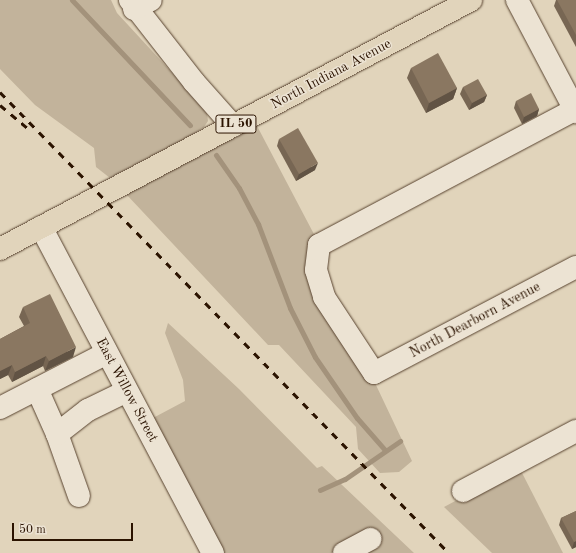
<!DOCTYPE html>
<html>
<head>
<meta charset="utf-8">
<style>
  body { margin:0 }
  #map { position:relative; width:576px; height:553px; overflow:hidden; background:#e1d4bb; font-family:"Old Standard TT",serif }
  div>[style] { position:absolute }
  [style*='--x'] { left:calc(var(--x)*1px); top:calc(var(--y)*1px); width:calc(var(--w)*1px); rotate:calc(var(--a)*1deg) }
  .green>* { inset:0; background:#c2b39b }
  .stream>* { height:5px; margin:-2.5px; padding:0 2.5px; transform-origin:2.5px; border-radius:2.5px; background:#a3927b }
  .roads { filter:drop-shadow(0 0 1px #58432f) drop-shadow(0 0 1px #58432f) }
  .minor>* { height:22px; margin:-11px; padding:0 11px; transform-origin:11px; border-radius:11px; background:#ece3d3 }
  .major>* { height:22px; margin:-11px; padding:0 11px; transform-origin:11px; border-radius:11px; background:#e1d4bb }
  .rail>* { height:3px; margin-top:-1.5px; transform-origin:0; background:repeating-linear-gradient(90deg,#2b1300 0 7px,transparent 0 14px) }
  .wall>* { inset:0; background:#776653 }
  .shaded-wall>* { inset:0; background:#615344 }
  .building>* { inset:0; background:#8a7761 }
  span { translate:-50% -50%; white-space:nowrap; text-align:center; line-height:1.15; -webkit-text-stroke:3px #ece3d3; paint-order:stroke }
  .shield-label span { padding:1px 3px; background:#ece3d3; border:1px solid; border-radius:3px; -webkit-text-stroke-width:0 }
  .shield-label { font-size:13px; color:#2b1300; font-weight:700 }
  .street-label { font-size:14px; color:#2b1300 }
  .scale { position:absolute; left:12px; top:523px; width:121px; height:18px; box-sizing:border-box; border:2px solid #2b1300; border-top:0; padding-left:5px; font-size:12px; line-height:14px; white-space:nowrap; color:#2b1300; -webkit-text-stroke:3px #ece3d3; paint-order:stroke }
</style>
</head>
<body>
<div id="map">
  <div class="green">
    <i style="clip-path:polygon(0 0,111px 0,117px 13px,199px 102px,207px 113px,208px 121px,204px 127px,191px 136px,110px 178px,96px 167px,94px 148px,35px 105px,0 69px)"></i>
    <i style="clip-path:polygon(256px 124px,316px 238px,312px 250px,412px 461px,399px 472px,380px 473px,358px 449px,356px 427px,279px 345px,268px 345px,126px 194px)"></i>
    <i style="clip-path:polygon(168px 323px,239px 389px,317px 468px,322px 466px,414px 553px,364px 553px,357px 539px,331px 553px,224px 553px,153px 418px,185px 401px,183px 380px,165px 333px)"></i>
    <i style="clip-path:polygon(519px 467px,563px 553px,492px 553px,444px 507px)"></i>
  </div>
  <div class="stream">
    <i style="--x:72;--y:0;--w:172;--a:46.7"></i>
    <i style="--x:216;--y:155;--w:40;--a:55.1"></i>
    <i style="--x:239;--y:188;--w:41;--a:62.2"></i>
    <i style="--x:258;--y:224;--w:90;--a:69.1"></i>
    <i style="--x:290;--y:308;--w:55;--a:63"></i>
    <i style="--x:315;--y:357;--w:74;--a:55.5"></i>
    <i style="--x:357;--y:418;--w:43;--a:48.8"></i>
    <i style="--x:320;--y:490;--w:27;--a:-24"></i>
    <i style="--x:345;--y:479;--w:67;--a:-34.6"></i>
  </div>
  <div class="roads">
    <div class="minor">
      <i style="--x:130;--y:0;--w:104;--a:52"></i>
      <i style="--x:194;--y:82;--w:59;--a:48.4"></i>
      <i style="--x:517;--y:0;--w:127;--a:62.2"></i>
      <i style="--x:134;--y:9;--w:19;--a:-28"></i>
      <i style="--x:576;--y:109;--w:291;--a:152.1"></i>
      <i style="--x:319;--y:245;--w:25;--a:97"></i>
      <i style="--x:316;--y:270;--w:28;--a:73"></i>
      <i style="--x:324;--y:297;--w:91;--a:56.7"></i>
      <i style="--x:374;--y:373;--w:228;--a:-27.7"></i>
      <i style="--x:41;--y:227;--w:369;--a:62.2"></i>
      <i style="--x:37;--y:389;--w:49;--a:66"></i>
      <i style="--x:0;--y:408;--w:120;--a:-27.2"></i>
      <i style="--x:463;--y:491;--w:128;--a:-28"></i>
      <i style="--x:79;--y:496;--w:66;--a:-109.5"></i>
      <i style="--x:57;--y:434;--w:39;--a:-38"></i>
      <i style="--x:88;--y:410;--w:43;--a:-26"></i>
      <i style="--x:344;--y:553;--w:30;--a:-28"></i>
    </div>
    <div class="major">
      <i style="--x:0;--y:249;--w:533;--a:-27.86"></i>
    </div>
  </div>
  <div class="rail">
    <i style="--x:0;--y:92;--w:644;--a:45.76"></i>
    <i style="--x:0;--y:105;--w:38;--a:40"></i>
  </div>
  <div class="wall">
    <i style="clip-path:polygon(556px 0,576px 0,576px 47px,554px 6px)"></i>
    <i style="clip-path:polygon(411px 68px,457px 88px,453px 99px,426px 113px,407px 78px)"></i>
    <i style="clip-path:polygon(463px 87px,487px 95px,484px 102px,469px 110px,460px 94px)"></i>
    <i style="clip-path:polygon(516px 101px,539px 109px,537px 116px,522px 124px,514px 108px)"></i>
    <i style="clip-path:polygon(279px 139px,315px 170px,296px 181px,277px 146px)"></i>
    <i style="clip-path:polygon(23px 307px,73px 357px,45px 371px,43px 366px,12px 382px,8px 375px,0 379px,0 339px,24px 326px,19px 317px)"></i>
    <i style="clip-path:polygon(576px 511px,576px 547px,572px 549px,559px 525px,561px 518px)"></i>
  </div>
  <div class="shaded-wall">
    <i style="clip-path:polygon(457px 88px,453px 99px,426px 113px,429px 103px)"></i>
    <i style="clip-path:polygon(487px 95px,484px 102px,469px 110px,472px 103px)"></i>
    <i style="clip-path:polygon(539px 109px,537px 116px,522px 124px,524px 117px)"></i>
    <i style="clip-path:polygon(318px 163px,315px 170px,296px 181px,299px 174px)"></i>
    <i style="clip-path:polygon(76px 347px,73px 357px,45px 371px,49px 361px)"></i>
    <i style="clip-path:polygon(46px 356px,43px 366px,12px 382px,15px 372px)"></i>
    <i style="clip-path:polygon(12px 365px,8px 375px,0 379px,0 371px)"></i>
    <i style="clip-path:polygon(576px 541px,576px 547px,572px 549px,574px 542px)"></i>
  </div>
  <div class="building">
    <i style="clip-path:polygon(557px 0,576px 0,576px 35px)"></i>
    <i style="clip-path:polygon(438px 53px,457px 88px,429px 103px,411px 68px)"></i>
    <i style="clip-path:polygon(478px 79px,487px 95px,472px 103px,463px 87px)"></i>
    <i style="clip-path:polygon(531px 93px,539px 109px,524px 117px,516px 101px)"></i>
    <i style="clip-path:polygon(298px 128px,318px 163px,299px 174px,279px 139px)"></i>
    <i style="clip-path:polygon(50px 294px,76px 347px,49px 361px,46px 356px,15px 372px,12px 365px,0 371px,0 339px,30px 323px,23px 307px)"></i>
    <i style="clip-path:polygon(576px 511px,576px 541px,574px 542px,561px 518px)"></i>
  </div>
  <div class="shield-label">
    <span style="left:236px;top:124px">IL 50</span>
  </div>
  <div class="street-label">
    <span style="left:331px;top:74px;rotate:-28deg">North Indiana Avenue</span>
    <span style="left:475px;top:320px;rotate:-28deg">North Dearborn Avenue</span>
    <span style="left:127px;top:390px;rotate:62deg">East Willow Street</span>
  </div>
  <div class="scale">50 m</div>
</div>
</body>
</html>
